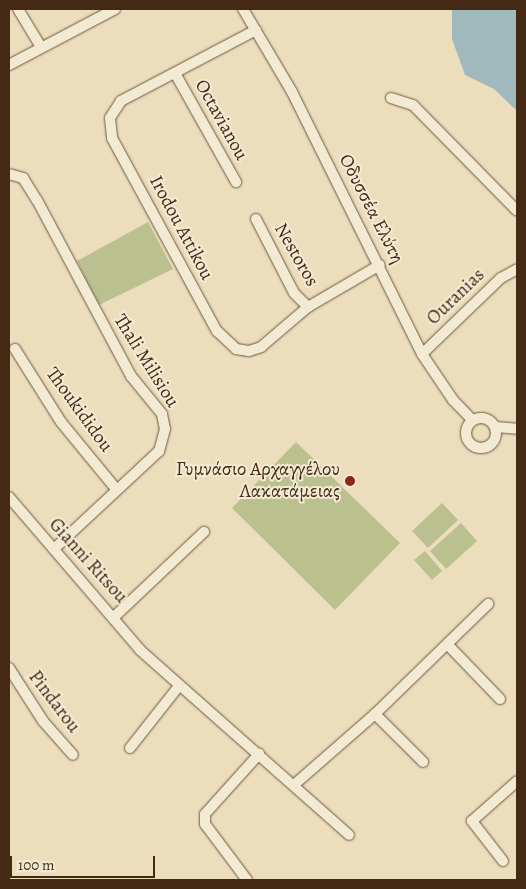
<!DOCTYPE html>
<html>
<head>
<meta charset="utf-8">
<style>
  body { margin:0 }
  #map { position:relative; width:526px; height:889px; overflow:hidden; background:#ecdebd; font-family:Alegreya,serif }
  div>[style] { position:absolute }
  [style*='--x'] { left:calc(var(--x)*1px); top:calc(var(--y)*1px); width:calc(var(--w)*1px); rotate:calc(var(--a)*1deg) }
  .green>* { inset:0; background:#bac18f }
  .water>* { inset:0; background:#9fb9bd }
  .roads { filter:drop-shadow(0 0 1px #6e573f) drop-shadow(0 0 1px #6e573f) }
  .minor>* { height:10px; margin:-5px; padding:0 5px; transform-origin:5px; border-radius:5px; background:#f3ead4 }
  .minor>.ring { margin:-5px; padding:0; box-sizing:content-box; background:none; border:10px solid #f3ead4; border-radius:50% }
  .dots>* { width:14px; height:14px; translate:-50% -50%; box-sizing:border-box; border:2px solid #f3ead4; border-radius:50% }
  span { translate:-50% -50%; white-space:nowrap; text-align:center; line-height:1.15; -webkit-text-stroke:4px #f3ead4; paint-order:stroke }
  .street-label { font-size:19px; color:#442a15 }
  .poi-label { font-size:19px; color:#442a15 }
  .right { translate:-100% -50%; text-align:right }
  .frame { position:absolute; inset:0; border:10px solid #442a15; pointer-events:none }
  .scale { position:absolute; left:10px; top:856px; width:145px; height:22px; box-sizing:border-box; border:2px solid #442a15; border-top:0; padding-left:6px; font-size:15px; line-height:18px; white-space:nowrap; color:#442a15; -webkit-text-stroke:4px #f3ead4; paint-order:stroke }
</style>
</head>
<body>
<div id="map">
  <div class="green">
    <i style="clip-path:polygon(148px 222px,173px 269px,99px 305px,77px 261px)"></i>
    <i style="clip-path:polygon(296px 442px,400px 543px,335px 610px,232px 508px)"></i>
    <i style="clip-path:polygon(442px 503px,458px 520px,428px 548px,412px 531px)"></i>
    <i style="clip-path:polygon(461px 523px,477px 541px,446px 569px,430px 551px)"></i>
    <i style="clip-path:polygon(425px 551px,442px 571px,432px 580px,414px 560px)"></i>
  </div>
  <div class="water">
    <i style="clip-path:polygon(452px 9px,517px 9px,517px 111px,494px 89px,465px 75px,452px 39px)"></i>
  </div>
  <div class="roads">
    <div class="minor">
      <i style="--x:18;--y:9;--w:44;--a:58.8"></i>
      <i style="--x:243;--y:9;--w:96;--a:59.4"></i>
      <i style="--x:292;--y:92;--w:292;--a:63.6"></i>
      <i style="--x:422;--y:354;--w:55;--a:56"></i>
      <i style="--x:453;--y:400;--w:28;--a:46"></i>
      <i style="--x:256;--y:30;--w:153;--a:152.3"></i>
      <i style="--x:121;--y:101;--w:20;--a:123"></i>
      <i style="--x:110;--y:118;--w:20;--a:84"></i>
      <i style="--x:112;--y:138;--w:220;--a:61.5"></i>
      <i style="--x:217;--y:331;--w:26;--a:43"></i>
      <i style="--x:236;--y:349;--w:13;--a:9"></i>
      <i style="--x:249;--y:351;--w:13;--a:-18"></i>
      <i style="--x:261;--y:347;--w:62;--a:-40.4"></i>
      <i style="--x:308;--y:307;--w:83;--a:-30.3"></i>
      <i style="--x:9;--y:65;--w:120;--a:-27.8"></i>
      <i style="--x:176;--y:75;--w:123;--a:60.7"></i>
      <i style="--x:391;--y:98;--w:23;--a:18"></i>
      <i style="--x:413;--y:105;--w:148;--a:45.5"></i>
      <i style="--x:9;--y:174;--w:15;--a:16"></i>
      <i style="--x:23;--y:178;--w:26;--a:58"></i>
      <i style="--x:37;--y:200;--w:200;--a:61.9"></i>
      <i style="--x:131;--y:376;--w:49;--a:50.8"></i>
      <i style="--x:162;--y:414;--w:15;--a:79"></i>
      <i style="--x:165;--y:429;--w:23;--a:105"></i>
      <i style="--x:159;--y:451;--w:144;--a:137"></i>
      <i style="--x:256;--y:219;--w:83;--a:62.8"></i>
      <i style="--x:294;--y:293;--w:20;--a:45"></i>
      <i style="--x:15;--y:349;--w:86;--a:57.8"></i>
      <i style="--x:61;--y:422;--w:87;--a:50.6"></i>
      <i style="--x:422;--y:354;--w:110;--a:-43.9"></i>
      <i style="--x:501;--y:278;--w:18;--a:-29"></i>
      <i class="ring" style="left:466px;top:418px;width:20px;height:20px"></i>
      <i style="--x:496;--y:427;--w:21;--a:5"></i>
      <i style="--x:9;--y:497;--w:201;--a:49.4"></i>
      <i style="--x:140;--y:650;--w:279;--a:41.5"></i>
      <i style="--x:114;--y:617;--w:124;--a:-43.4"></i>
      <i style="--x:448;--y:645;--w:75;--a:46.1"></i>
      <i style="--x:9;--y:668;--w:63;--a:57.3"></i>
      <i style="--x:43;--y:721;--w:45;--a:48.6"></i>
      <i style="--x:375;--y:714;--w:68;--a:45"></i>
      <i style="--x:130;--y:748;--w:79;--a:-51.7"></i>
      <i style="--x:295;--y:784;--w:106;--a:-41.2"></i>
      <i style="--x:375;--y:714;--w:158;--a:-44.2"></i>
      <i style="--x:503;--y:861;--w:51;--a:-127.8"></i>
      <i style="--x:472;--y:821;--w:60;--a:-41.6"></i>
      <i style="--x:247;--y:880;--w:70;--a:-126.9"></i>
      <i style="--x:205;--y:824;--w:10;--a:-90"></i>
      <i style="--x:205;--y:814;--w:81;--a:-48"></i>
    </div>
  </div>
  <div class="dots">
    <i style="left:350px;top:481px;background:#8f2418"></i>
  </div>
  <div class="street-label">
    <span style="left:221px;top:120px;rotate:61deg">Octavianou</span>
    <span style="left:371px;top:209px;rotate:63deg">Οδυσσέα Ελύτη</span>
    <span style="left:181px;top:228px;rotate:62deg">Irodou Attikou</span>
    <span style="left:296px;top:255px;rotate:60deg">Nestoros</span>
    <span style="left:456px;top:297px;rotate:-44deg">Ouranias</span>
    <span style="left:146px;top:361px;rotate:58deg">Thali Milisiou</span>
    <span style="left:79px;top:410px;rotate:54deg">Thoukididou</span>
    <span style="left:88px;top:561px;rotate:48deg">Gianni Ritsou</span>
    <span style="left:54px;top:702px;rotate:53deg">Pindarou</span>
  </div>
  <div class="poi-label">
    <span class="right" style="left:340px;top:481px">Γυμνάσιο Αρχαγγέλου<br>Λακατάμειας</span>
  </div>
  <div class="frame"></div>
  <div class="scale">100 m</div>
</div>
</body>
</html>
